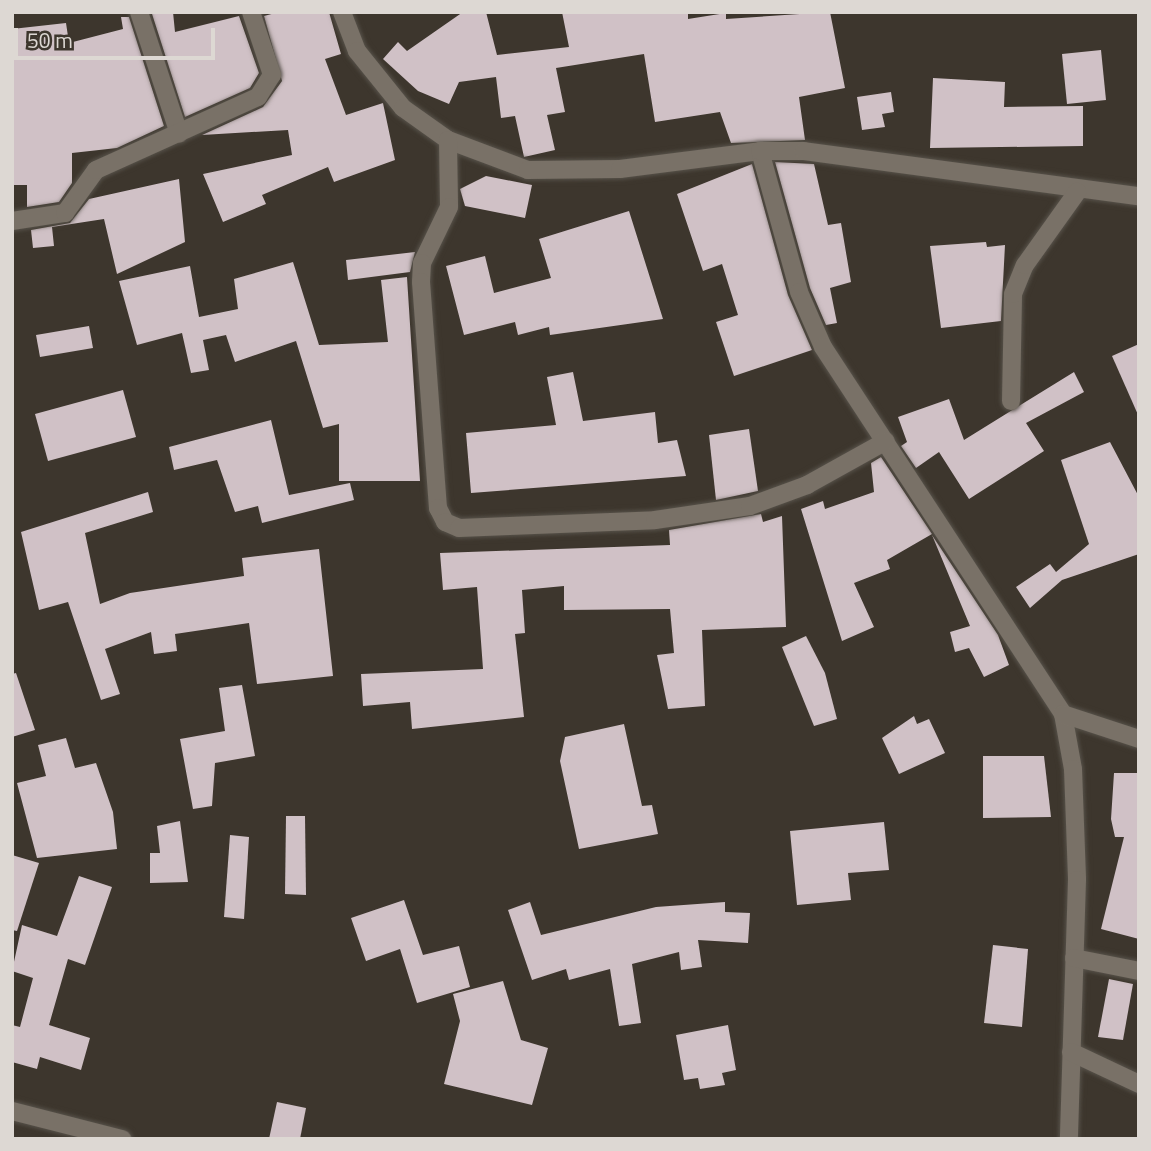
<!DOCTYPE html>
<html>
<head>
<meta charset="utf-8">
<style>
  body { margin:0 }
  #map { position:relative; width:1151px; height:1151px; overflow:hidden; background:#3d362d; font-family:"Titillium Web",sans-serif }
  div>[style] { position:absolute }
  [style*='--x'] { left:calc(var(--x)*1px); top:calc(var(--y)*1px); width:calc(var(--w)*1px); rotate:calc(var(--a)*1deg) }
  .building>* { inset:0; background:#d0c1c6 }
  .roads { filter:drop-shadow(0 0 2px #57524a) drop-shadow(0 0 2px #57524a) }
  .street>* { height:18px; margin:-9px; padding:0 9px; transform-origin:9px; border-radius:9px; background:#797167 }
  span { translate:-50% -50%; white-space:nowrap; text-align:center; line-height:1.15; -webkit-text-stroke:7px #3d362d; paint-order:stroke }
  .frame { position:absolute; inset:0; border:14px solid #ddd8d3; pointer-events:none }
  .scale { position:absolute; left:14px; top:28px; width:201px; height:32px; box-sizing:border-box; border:4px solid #ddd8d3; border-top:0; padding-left:9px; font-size:21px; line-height:24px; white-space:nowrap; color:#ddd8d3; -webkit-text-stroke:5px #3d362d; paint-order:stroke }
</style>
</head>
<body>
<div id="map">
  <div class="building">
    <i style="clip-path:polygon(173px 12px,175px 32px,239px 16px,259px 73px,250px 88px,185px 117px,152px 14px)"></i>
    <i style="clip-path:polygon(279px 12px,329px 12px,341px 54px,325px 59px,346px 115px,383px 103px,395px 160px,334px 182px,328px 167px,262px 195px,266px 204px,223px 222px,203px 174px,292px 155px,288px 130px,202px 135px,263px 107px,282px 81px,264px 16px)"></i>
    <i style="clip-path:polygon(463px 12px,486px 12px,497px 55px,569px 47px,562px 12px,688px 12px,688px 19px,726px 13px,726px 19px,830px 12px,845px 88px,799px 97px,805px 140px,731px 143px,720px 112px,655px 122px,644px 54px,556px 68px,565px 112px,547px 115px,555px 150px,524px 157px,515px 116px,501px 118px,496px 77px,459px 82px,449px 104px,418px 91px,383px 59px,398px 42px,407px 51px)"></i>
    <i style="clip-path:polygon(121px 17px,129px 17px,164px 126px,117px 148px,72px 153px,72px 183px,59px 202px,27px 207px,27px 185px,12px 185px,12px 29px,66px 23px,69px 43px,123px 29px)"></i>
    <i style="clip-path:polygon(1101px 50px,1106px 100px,1067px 104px,1062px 54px)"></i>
    <i style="clip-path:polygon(933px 78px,1005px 82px,1004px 107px,1083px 106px,1083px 146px,930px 148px)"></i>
    <i style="clip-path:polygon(891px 92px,894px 112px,882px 114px,885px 127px,862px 130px,857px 97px)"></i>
    <i style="clip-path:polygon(775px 162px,814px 164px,828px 225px,841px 223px,851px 282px,830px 288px,837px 323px,826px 325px,810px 288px)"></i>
    <i style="clip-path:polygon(752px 164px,788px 295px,812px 350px,734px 376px,716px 322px,738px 315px,722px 264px,703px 271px,677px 194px)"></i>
    <i style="clip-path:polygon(486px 176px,532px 185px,525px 218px,465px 206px,460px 189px)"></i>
    <i style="clip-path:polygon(179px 179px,185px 242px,117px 274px,104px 219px,52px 227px,54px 246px,33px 248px,31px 230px,70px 223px,89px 199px)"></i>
    <i style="clip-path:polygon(629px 211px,663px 319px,550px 335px,549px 327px,518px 335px,515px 322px,464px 335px,446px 266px,485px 256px,494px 293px,551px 278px,539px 239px)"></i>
    <i style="clip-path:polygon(986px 242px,987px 247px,1005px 245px,1001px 321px,941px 328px,930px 246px)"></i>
    <i style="clip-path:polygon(415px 252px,410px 272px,348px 280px,346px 260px)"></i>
    <i style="clip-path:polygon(293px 262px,319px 345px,388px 342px,381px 280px,407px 277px,420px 481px,339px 481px,339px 424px,323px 428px,296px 341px,235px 362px,226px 335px,203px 340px,209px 370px,191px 373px,182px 333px,137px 345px,119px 281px,190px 266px,199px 317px,238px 309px,234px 279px)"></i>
    <i style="clip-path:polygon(89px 326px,93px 348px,40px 357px,36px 335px)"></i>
    <i style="clip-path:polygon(1139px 344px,1139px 417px,1112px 356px)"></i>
    <i style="clip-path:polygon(573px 372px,583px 421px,655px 412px,658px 443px,677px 440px,686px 476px,471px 493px,466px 433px,556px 425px,547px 377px)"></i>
    <i style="clip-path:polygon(1074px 372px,1084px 392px,1026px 423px,1044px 451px,969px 499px,939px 452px,916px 468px,901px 446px,907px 442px,898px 417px,949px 399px,964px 440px)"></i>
    <i style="clip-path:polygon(123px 390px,136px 437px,48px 461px,35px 414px)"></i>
    <i style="clip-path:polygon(271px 420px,289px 495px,350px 483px,354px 500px,262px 523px,258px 506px,235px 512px,217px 460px,174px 470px,169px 447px)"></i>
    <i style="clip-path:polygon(749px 429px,758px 491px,716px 500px,709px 435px)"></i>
    <i style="clip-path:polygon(1110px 442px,1139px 497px,1139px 554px,1062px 580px,1030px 608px,1016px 587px,1050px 564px,1056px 572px,1089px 544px,1061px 460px)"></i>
    <i style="clip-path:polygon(881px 457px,932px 534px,887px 560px,890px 569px,854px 583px,874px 627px,842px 641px,801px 509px,823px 501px,825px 509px,874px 492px,871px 463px)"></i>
    <i style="clip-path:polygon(148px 492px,153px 512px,85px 533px,100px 604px,130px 593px,244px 576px,242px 558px,319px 549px,333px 676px,257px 684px,249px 623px,175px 634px,177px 651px,154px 654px,151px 632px,105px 649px,120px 694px,101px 700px,68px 602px,39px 610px,21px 532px)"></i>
    <i style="clip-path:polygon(761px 514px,763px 522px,782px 516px,786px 627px,702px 630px,705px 706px,668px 709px,657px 655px,674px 653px,670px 609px,564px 610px,564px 586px,522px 590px,525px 633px,515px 634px,524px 717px,412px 729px,410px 702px,363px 706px,361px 674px,483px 669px,477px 587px,443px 590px,440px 553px,670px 545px,669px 530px)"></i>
    <i style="clip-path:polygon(932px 535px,998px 635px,1009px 665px,984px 677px,969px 648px,955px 652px,950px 632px,970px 626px)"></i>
    <i style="clip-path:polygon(806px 636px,825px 673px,837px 719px,814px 726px,782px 647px)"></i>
    <i style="clip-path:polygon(16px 673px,35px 730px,12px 737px,12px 674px)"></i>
    <i style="clip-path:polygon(242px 685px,255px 756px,215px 763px,212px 806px,193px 809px,180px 739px,225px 731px,219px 688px)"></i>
    <i style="clip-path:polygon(914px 716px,917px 724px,929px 719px,945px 753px,899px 774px,882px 738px)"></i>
    <i style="clip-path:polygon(624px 724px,642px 806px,652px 805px,658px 834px,579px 849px,560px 761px,565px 737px)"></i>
    <i style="clip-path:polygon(66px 738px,75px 768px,96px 763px,113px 812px,117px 849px,37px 858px,17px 783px,46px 776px,38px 745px)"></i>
    <i style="clip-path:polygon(983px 756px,1044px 756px,1051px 817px,983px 818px)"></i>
    <i style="clip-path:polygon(1114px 773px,1139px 773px,1139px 939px,1101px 929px,1124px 837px,1115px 837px,1111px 819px)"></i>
    <i style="clip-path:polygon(286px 816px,305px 816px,306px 895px,285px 894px)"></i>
    <i style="clip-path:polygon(180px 821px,188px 882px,150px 883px,150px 853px,160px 853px,157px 826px)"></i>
    <i style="clip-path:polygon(884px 822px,889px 870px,848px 873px,851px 900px,797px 905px,790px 831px)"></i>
    <i style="clip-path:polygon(230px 835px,249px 837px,244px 919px,224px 917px)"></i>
    <i style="clip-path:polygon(12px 855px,39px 863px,17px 931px,12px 930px)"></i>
    <i style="clip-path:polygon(79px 876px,112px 887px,85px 965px,68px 959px,49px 1025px,90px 1038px,81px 1070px,40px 1057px,37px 1069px,12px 1062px,12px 1025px,20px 1027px,33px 978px,12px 971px,22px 925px,57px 936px)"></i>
    <i style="clip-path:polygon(404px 900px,423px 955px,459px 946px,470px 987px,417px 1003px,400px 949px,366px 961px,351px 918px)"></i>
    <i style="clip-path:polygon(530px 902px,541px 935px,656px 907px,725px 902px,725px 912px,750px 913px,748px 943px,698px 940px,702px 967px,681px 970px,679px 952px,632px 964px,641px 1023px,619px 1026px,610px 969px,569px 980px,566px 969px,532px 980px,508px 910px)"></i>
    <i style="clip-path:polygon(993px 945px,1028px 949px,1022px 1027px,984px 1023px)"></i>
    <i style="clip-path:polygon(1109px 979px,1133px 984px,1123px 1040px,1098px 1037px)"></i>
    <i style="clip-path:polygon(503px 981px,521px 1040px,548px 1048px,532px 1105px,444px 1084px,460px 1021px,453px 994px)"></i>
    <i style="clip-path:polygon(728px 1025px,736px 1070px,722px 1073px,725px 1085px,700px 1089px,698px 1078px,684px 1080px,676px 1035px)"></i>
    <i style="clip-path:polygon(277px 1102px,306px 1108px,300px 1139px,269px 1139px)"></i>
  </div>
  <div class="roads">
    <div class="street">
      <i style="--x:139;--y:12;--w:128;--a:71.8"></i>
      <i style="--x:342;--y:12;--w:42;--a:69"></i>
      <i style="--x:357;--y:51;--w:73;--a:51.1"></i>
      <i style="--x:403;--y:108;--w:55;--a:35.4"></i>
      <i style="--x:448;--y:140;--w:85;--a:20.6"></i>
      <i style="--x:528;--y:170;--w:92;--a:-0.6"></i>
      <i style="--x:620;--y:169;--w:141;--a:-7.3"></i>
      <i style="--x:760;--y:151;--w:146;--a:74.5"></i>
      <i style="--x:799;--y:292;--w:60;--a:66.4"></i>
      <i style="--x:823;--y:347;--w:439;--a:56.8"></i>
      <i style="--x:1063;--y:714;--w:56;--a:79.7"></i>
      <i style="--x:1073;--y:769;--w:111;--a:87.9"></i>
      <i style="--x:1077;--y:880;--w:259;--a:91.8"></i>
      <i style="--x:448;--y:140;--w:67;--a:89.1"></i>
      <i style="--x:449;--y:207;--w:62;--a:115.7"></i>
      <i style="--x:422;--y:263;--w:19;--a:93"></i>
      <i style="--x:421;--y:282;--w:227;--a:85.7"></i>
      <i style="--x:438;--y:508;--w:16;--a:63"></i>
      <i style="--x:445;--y:522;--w:15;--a:23"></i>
      <i style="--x:459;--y:528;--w:196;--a:-2.3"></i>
      <i style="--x:655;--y:520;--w:96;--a:-8.4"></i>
      <i style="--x:750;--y:506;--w:61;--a:-20.2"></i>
      <i style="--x:807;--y:485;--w:90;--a:-29.1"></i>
      <i style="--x:760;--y:151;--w:44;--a:0"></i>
      <i style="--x:804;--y:151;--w:338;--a:7.7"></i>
      <i style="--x:12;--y:221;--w:54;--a:-8.6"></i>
      <i style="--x:65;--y:213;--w:53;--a:-54.2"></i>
      <i style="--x:96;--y:170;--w:178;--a:-24.3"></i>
      <i style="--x:258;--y:97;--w:26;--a:-58"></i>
      <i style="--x:272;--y:75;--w:66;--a:-108.4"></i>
      <i style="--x:1011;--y:401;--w:107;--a:-88.9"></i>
      <i style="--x:1013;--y:294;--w:31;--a:-68"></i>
      <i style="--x:1025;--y:265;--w:90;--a:-54.5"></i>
      <i style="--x:1063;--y:714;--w:80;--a:18.2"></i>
      <i style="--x:1074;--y:958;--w:66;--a:11.3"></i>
      <i style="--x:1071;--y:1052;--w:75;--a:25.2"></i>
      <i style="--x:12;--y:1111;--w:114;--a:14.3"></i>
    </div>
  </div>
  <div class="frame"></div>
  <div class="scale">50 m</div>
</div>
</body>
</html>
